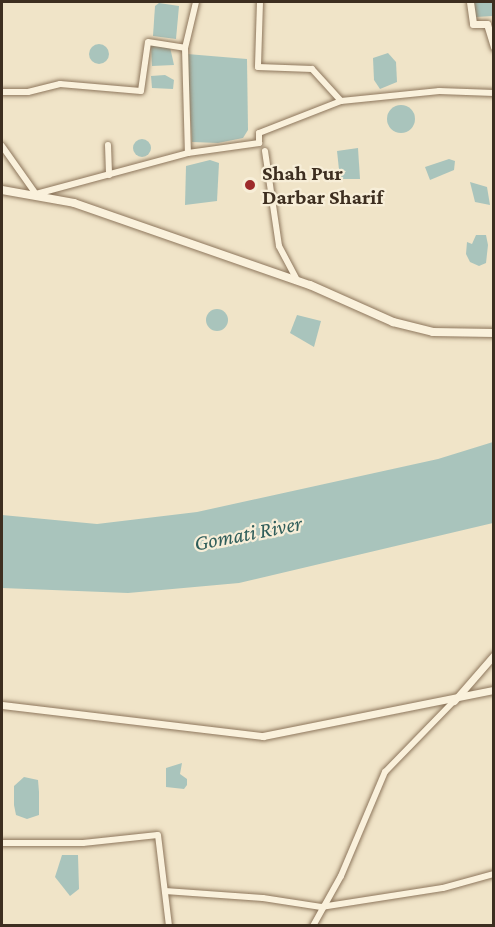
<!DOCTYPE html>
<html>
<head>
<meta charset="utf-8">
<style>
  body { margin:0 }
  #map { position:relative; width:495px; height:927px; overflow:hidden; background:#f0e4c8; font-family:"Crimson Pro",serif }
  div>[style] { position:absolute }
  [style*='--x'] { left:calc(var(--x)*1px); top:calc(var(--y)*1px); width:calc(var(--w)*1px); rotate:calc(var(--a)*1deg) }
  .water>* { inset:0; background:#a9c4bc }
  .round { border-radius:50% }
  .roads { filter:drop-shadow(0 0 2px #8d765c) drop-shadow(0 0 2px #8d765c) }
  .minor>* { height:6px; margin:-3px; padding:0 3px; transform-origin:3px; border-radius:3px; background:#faf1dc }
  .tertiary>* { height:7px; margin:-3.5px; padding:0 3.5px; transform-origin:3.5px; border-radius:3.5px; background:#faf1dc }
  .secondary>* { height:8px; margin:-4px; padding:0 4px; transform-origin:4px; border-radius:4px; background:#faf1dc }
  .dots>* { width:16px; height:16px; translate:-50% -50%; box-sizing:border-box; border:3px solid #f7eed8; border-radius:50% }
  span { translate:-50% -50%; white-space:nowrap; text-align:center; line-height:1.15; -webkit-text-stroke:4.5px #f7eed8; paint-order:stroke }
  .poi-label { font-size:21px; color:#3d2e20; font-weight:700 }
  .left { translate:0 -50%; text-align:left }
  .water-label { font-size:22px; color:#2f5d5a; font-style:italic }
  .frame { position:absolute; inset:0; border:3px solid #3d2e20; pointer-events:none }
</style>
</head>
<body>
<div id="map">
  <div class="water">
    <i style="clip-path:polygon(474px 2px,493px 2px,493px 16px,476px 17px)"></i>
    <i style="clip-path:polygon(159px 3px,179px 6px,176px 39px,153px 36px,155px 6px)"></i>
    <i class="round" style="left:89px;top:44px;width:20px;height:20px"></i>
    <i style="clip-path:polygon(151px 45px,170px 47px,174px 65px,152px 66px)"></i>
    <i style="clip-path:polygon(388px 53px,396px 62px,397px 82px,380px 89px,374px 80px,373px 58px)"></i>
    <i style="clip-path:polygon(187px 54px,247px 59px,248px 130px,243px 138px,218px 143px,192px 142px)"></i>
    <i style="clip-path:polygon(165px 75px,174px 80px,173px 89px,152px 88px,151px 76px)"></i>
    <i class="round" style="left:387px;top:105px;width:28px;height:28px"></i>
    <i class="round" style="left:133px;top:139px;width:18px;height:18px"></i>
    <i style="clip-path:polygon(358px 148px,360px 179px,340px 179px,337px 151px)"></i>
    <i style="clip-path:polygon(449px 159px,455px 161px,454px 170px,430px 180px,425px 167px)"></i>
    <i style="clip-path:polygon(210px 160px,219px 163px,217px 201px,185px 205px,186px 166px)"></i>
    <i style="clip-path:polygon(470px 182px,487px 187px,490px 205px,475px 202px)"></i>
    <i style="clip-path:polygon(476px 235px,486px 235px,488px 245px,486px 263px,479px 266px,470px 262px,466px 254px,467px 242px,472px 244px)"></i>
    <i class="round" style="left:206px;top:309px;width:22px;height:22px"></i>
    <i style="clip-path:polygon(297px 315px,321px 321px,314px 347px,290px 333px)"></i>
    <i style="clip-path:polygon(493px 442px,493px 523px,239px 583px,128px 593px,2px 588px,2px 515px,97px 524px,197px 512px,438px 459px)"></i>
    <i style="clip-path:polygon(182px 763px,180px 774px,187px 779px,187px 785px,184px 789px,166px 787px,166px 768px)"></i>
    <i style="clip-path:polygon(24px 777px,38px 780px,39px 792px,39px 815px,27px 819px,16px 815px,14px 805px,14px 786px)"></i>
    <i style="clip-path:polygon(62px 855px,78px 855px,79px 889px,70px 896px,55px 877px)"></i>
  </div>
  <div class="roads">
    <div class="minor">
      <i style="--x:196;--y:2;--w:47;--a:103.4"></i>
      <i style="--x:185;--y:48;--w:105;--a:88.4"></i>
      <i style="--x:188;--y:153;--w:72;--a:-8"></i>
      <i style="--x:259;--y:143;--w:10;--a:-90"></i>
      <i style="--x:259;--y:133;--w:88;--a:-21.3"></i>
      <i style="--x:260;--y:2;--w:65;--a:91.8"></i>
      <i style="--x:258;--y:67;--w:54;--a:2.1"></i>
      <i style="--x:312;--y:69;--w:43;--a:47.8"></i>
      <i style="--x:341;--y:101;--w:99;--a:-5.8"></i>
      <i style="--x:439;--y:91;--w:55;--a:2.1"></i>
      <i style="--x:2;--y:92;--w:26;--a:0"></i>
      <i style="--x:28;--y:92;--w:33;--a:-14"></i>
      <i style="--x:60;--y:84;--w:81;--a:4.9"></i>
      <i style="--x:141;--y:91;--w:49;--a:-81.9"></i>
      <i style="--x:148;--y:42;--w:37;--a:9"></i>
      <i style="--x:108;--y:145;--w:30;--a:88"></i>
      <i style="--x:2;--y:146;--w:59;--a:54.7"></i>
      <i style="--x:36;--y:194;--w:157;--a:-15.1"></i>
      <i style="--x:265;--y:151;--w:96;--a:81.6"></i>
      <i style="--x:279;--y:246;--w:38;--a:62"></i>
      <i style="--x:2;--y:843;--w:81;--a:0"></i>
      <i style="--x:83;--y:843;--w:75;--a:-6.1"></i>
      <i style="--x:158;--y:835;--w:92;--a:83.1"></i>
      <i style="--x:165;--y:891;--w:98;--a:4.1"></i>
      <i style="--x:263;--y:898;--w:59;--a:8.8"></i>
      <i style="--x:321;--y:907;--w:123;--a:-8.9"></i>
      <i style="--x:443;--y:888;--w:53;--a:-15.4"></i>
      <i style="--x:313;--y:926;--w:57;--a:-60.8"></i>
      <i style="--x:341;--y:876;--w:113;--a:-67.1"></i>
      <i style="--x:385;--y:772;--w:99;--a:-45.8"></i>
    </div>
    <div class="tertiary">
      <i style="--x:470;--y:2;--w:22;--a:82"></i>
      <i style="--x:473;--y:24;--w:14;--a:0"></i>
      <i style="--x:487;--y:24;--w:24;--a:73"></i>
      <i style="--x:454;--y:701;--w:61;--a:-49"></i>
      <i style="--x:2;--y:705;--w:263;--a:6.8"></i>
      <i style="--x:263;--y:736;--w:236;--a:-11.3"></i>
    </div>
    <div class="secondary">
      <i style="--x:2;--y:190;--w:73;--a:10.2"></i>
      <i style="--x:74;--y:203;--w:250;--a:19.2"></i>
      <i style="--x:310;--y:285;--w:91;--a:24"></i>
      <i style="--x:393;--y:322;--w:41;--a:14"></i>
      <i style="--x:433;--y:332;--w:61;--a:0.9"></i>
    </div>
  </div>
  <div class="dots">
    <i style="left:250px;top:185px;background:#9e2a2b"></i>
  </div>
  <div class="poi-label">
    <span class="left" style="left:262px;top:185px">Shah Pur<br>Darbar Sharif</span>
  </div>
  <div class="water-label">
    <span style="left:248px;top:533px;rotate:-11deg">Gomati River</span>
  </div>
  <div class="frame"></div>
</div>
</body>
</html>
